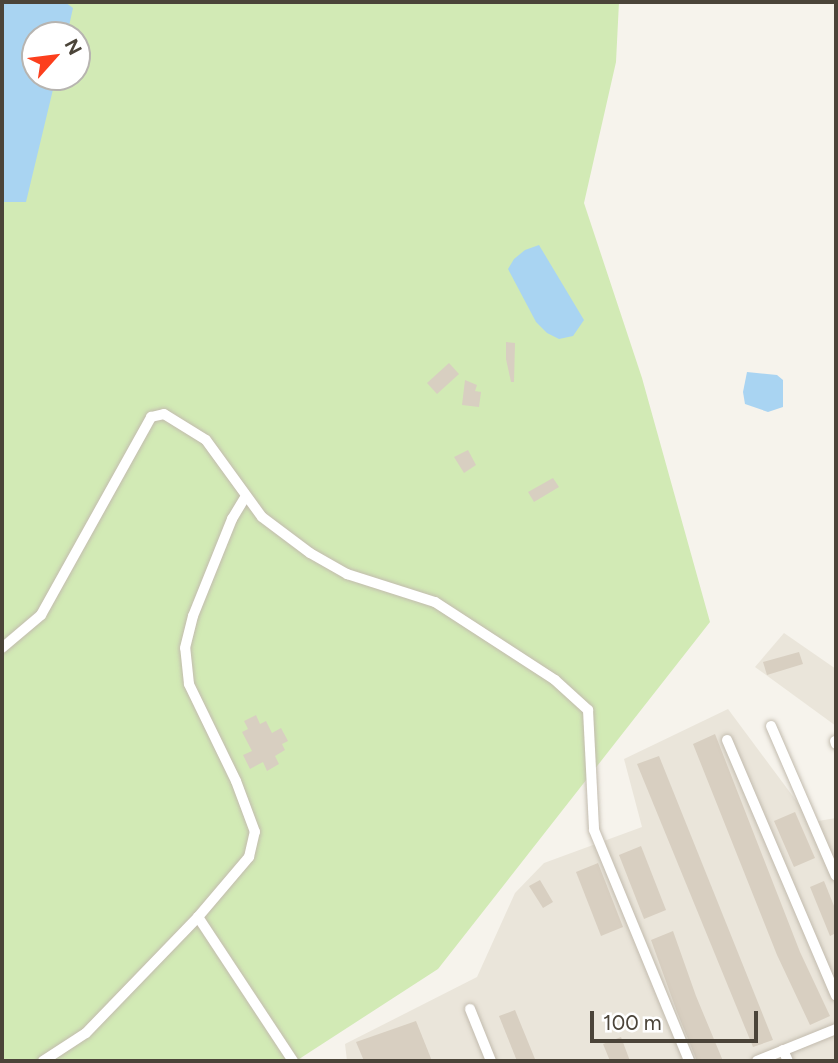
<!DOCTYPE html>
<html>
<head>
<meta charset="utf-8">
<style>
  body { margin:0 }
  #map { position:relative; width:838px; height:1063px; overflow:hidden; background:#f6f3ec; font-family:Figtree,sans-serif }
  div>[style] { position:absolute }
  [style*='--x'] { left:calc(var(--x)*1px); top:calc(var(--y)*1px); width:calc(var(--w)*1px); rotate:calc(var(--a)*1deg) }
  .residential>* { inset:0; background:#eae5da }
  .green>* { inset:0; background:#d2eab5 }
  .water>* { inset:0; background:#a9d4f2 }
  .building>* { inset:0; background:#d8cfc1 }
  .roads { filter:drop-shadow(0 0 2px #c2bbae) drop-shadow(0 0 2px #c2bbae) }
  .street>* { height:10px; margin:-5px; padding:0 5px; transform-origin:5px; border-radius:5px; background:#fff }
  span { translate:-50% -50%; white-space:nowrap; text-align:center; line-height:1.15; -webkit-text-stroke:6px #fff; paint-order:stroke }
  .frame { position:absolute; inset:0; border:4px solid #4b4439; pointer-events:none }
  .north { position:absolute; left:21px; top:21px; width:70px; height:70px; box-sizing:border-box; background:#fff; border:2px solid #b7b4b0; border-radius:50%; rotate:62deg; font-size:19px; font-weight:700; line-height:28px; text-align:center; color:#4b4439 }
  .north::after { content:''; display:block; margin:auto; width:24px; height:32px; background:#fc3f1d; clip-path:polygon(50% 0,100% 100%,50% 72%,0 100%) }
  .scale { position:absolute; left:590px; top:1011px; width:168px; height:32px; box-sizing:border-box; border:4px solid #4b4439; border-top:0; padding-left:9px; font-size:21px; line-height:24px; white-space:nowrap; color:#4b4439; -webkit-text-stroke:5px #fff; paint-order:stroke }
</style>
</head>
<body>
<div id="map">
  <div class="residential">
    <i style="clip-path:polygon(784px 633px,836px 669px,836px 726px,755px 667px)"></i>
    <i style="clip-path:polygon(728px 709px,812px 822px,836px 818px,836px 1061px,347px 1061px,345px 1044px,477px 977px,515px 893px,544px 863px,642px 827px,624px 759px)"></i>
  </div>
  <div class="green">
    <i style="clip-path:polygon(evenodd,2px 2px,619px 2px,616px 62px,584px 203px,642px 378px,710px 622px,438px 969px,296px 1061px,2px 1061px,2px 2px,35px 35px,77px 35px,77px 77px,35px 77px,35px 35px)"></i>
  </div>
  <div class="water">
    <i style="clip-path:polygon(2px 2px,65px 2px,73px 8px,67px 35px,35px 35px,35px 77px,56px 77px,26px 202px,2px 202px)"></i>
    <i style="clip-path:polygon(539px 245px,584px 320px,573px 336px,559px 339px,547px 333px,536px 322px,508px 269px,514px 259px,525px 250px)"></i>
    <i style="clip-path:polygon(747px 372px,777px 375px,783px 380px,783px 407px,768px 412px,745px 404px,743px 392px)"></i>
  </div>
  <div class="building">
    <i style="clip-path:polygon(506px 342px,515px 343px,514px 382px,511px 382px,506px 359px)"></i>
    <i style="clip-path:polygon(449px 363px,459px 374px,437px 394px,427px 383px)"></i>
    <i style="clip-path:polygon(465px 380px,477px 385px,475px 391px,481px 392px,479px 407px,462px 405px)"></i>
    <i style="clip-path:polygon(468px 450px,476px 465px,464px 473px,454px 457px)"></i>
    <i style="clip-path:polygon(553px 478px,559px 487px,534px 502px,528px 492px)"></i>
    <i style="clip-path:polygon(799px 652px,803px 664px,767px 675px,763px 662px)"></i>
    <i style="clip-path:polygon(256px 715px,260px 724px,266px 721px,272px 733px,281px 728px,288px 741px,282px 744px,285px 750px,275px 756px,279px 764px,267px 771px,263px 762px,250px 769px,243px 755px,252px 751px,242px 732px,248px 729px,244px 721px)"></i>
    <i style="clip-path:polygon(715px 734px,800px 952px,830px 1016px,810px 1025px,777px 955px,693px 744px)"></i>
    <i style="clip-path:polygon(659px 756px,773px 1040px,753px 1047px,637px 764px)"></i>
    <i style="clip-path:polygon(795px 812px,815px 858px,794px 867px,774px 821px)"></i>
    <i style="clip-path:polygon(641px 846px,666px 910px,644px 919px,619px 855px)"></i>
    <i style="clip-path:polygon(598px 863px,623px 927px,601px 936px,576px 872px)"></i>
    <i style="clip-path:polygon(540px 880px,553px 902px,543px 908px,529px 886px)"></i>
    <i style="clip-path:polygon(824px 881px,836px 911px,836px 933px,830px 936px,810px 887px)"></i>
    <i style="clip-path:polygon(673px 931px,696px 996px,723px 1061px,697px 1061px,677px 1012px,651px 940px)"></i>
    <i style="clip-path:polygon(515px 1010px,535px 1059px,528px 1061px,517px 1061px,499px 1016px)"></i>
    <i style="clip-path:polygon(416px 1021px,432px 1061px,364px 1061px,356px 1042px)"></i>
    <i style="clip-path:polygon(621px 1037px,630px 1061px,610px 1061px,603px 1044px)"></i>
  </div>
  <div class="roads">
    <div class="street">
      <i style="--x:2;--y:648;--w:51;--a:-40.2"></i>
      <i style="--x:41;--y:615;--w:227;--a:-60.9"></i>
      <i style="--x:151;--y:417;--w:13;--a:-13"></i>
      <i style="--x:164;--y:414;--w:49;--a:31.8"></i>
      <i style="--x:206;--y:440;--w:95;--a:54"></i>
      <i style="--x:262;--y:517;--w:60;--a:36.9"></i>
      <i style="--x:310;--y:553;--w:43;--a:29.6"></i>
      <i style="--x:347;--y:574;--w:92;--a:17.7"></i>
      <i style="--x:435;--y:602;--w:143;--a:33"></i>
      <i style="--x:555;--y:680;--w:45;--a:42.3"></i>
      <i style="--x:588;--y:710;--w:120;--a:87.1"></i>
      <i style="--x:594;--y:830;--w:250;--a:67.6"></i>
      <i style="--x:771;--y:726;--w:163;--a:66.6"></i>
      <i style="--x:727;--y:740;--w:278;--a:66.9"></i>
      <i style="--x:835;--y:741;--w:3;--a:72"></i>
      <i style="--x:198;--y:917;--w:173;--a:56.6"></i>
      <i style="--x:470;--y:1009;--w:56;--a:68"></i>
      <i style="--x:783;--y:1050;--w:12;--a:66"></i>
      <i style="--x:43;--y:1061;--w:51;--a:-33.1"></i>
      <i style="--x:86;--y:1033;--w:161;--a:-46"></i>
      <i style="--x:198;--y:917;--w:79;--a:-49.6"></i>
      <i style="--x:249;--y:857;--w:26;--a:-77"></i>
      <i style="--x:255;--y:832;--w:54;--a:-110.4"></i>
      <i style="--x:236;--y:781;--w:108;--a:-115.9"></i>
      <i style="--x:189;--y:684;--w:36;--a:-96"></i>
      <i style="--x:185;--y:648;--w:33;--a:-76"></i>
      <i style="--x:193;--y:616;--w:105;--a:-68.1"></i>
      <i style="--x:232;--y:519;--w:26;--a:-59"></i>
      <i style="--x:757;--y:1061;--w:85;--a:-22.1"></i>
    </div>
  </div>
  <div class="frame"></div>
  <div class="north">N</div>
  <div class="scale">100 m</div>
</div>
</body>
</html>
